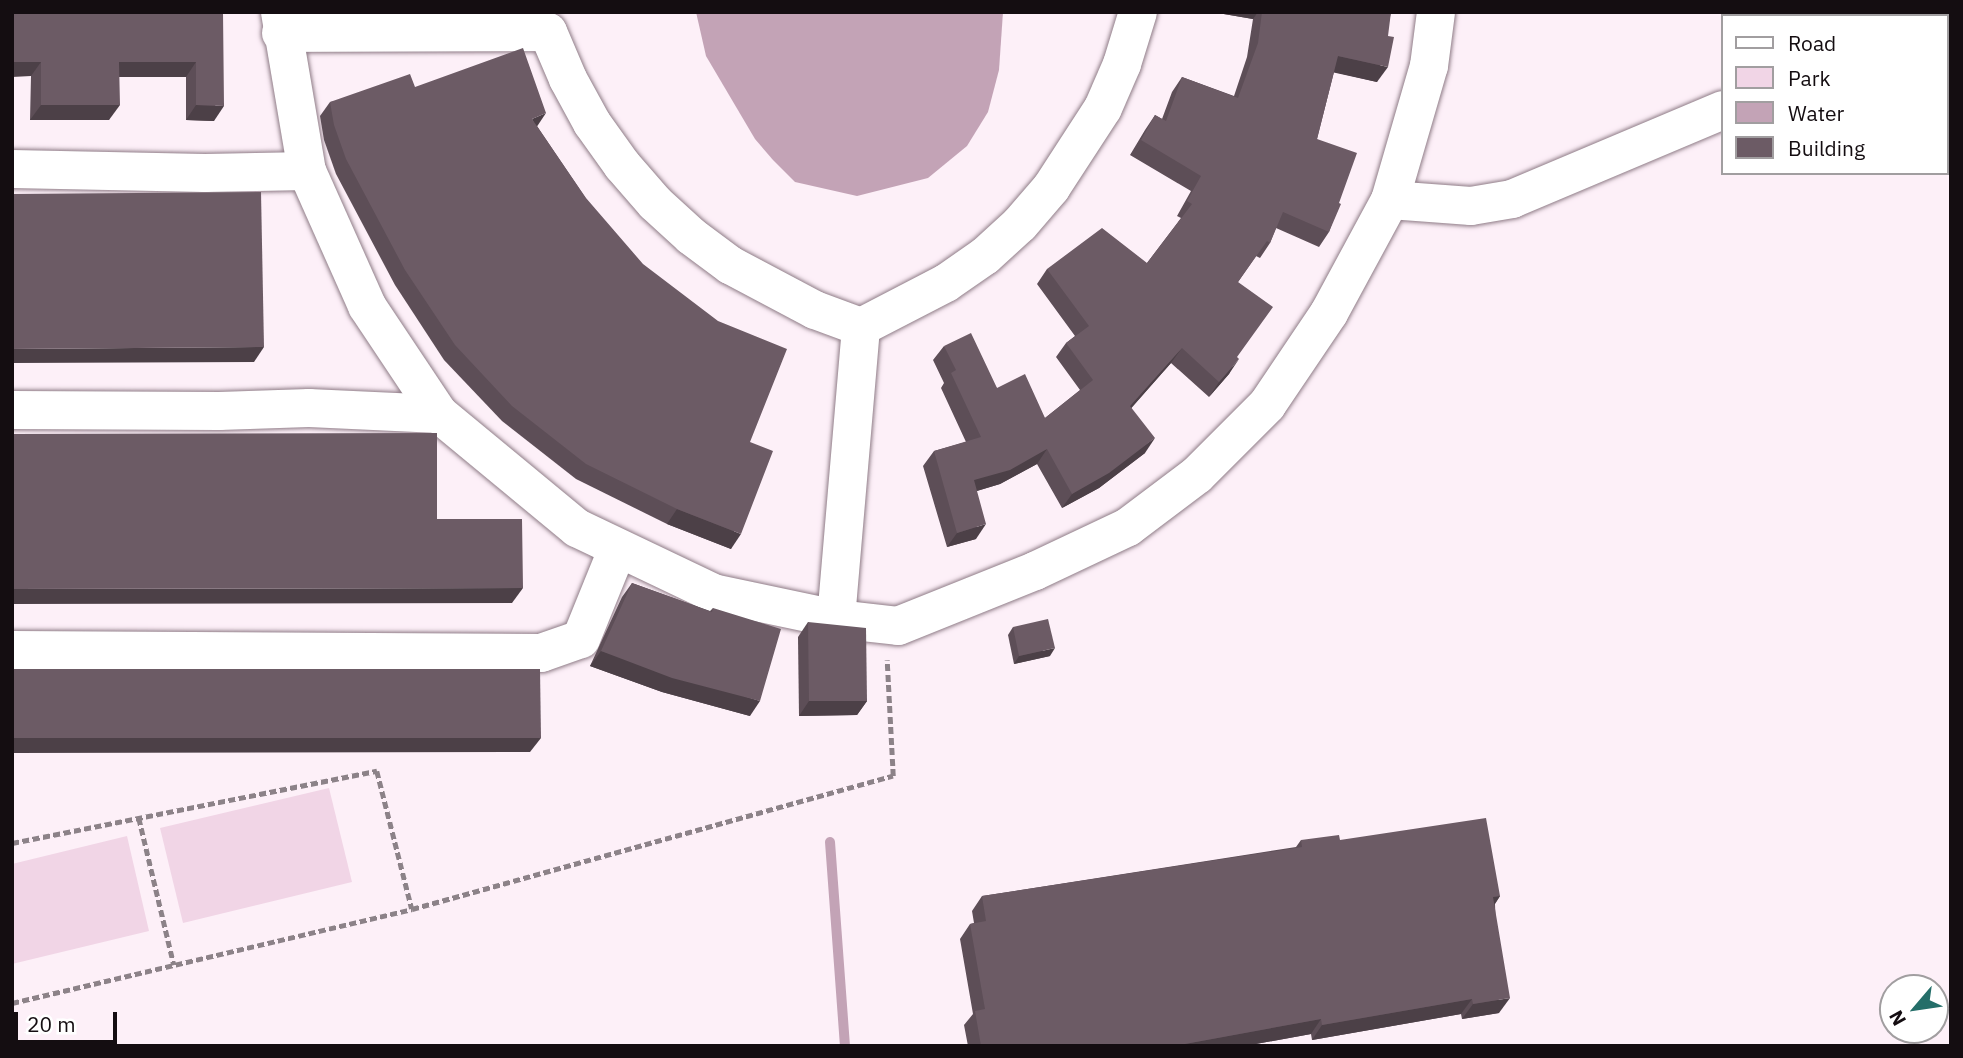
<!DOCTYPE html>
<html>
<head>
<meta charset="utf-8">
<style>
  body { margin:0 }
  #map { position:relative; width:1963px; height:1058px; overflow:hidden; background:#fdf0f8; font-family:"IBM Plex Sans",sans-serif }
  div>[style] { position:absolute }
  [style*='--x'] { left:calc(var(--x)*1px); top:calc(var(--y)*1px); width:calc(var(--w)*1px); rotate:calc(var(--a)*1deg) }
  .green>* { inset:0; background:#f1d5e6 }
  .water>* { inset:0; background:#c3a3b6 }
  .stream>* { height:10px; margin:-5px; padding:0 5px; transform-origin:5px; border-radius:5px; background:#c3a3b6 }
  .path>* { height:4.5px; margin-top:-2.25px; transform-origin:0; background:repeating-linear-gradient(90deg,#8c8288 0 7px,transparent 0 10.5px) }
  .roads { filter:drop-shadow(0 0 2px #8f7c87) drop-shadow(0 0 2px #8f7c87) }
  .minor>* { height:38px; margin:-19px; padding:0 19px; transform-origin:19px; border-radius:19px; background:#fff }
  .wall>* { inset:0; background:#5d4e57 }
  .shaded-wall>* { inset:0; background:#4c4047 }
  .building>* { inset:0; background:#6c5b65 }
  span { translate:-50% -50%; white-space:nowrap; text-align:center; line-height:1.15; -webkit-text-stroke:5px #fff; paint-order:stroke }
  .frame { position:absolute; inset:0; border:14px solid #140d11; pointer-events:none }
  .legend { position:absolute; left:1721px; top:14px; width:228px; height:161px; box-sizing:border-box; background:#fff; border:2px solid #a19ea0; margin:0; padding:9px 12px; list-style:none; font-size:21px; color:#140d11 }
  .legend li { display:flex; align-items:center; gap:14px; height:35px }
  .legend b { width:35px; border:2px solid #a19ea0 }
  .north { position:absolute; left:1879px; top:974px; width:70px; height:70px; box-sizing:border-box; background:#fff; border:2px solid #a19ea0; border-radius:50%; rotate:241deg; font-size:19px; font-weight:700; line-height:28px; text-align:center; color:#140d11 }
  .north::after { content:''; display:block; margin:auto; width:24px; height:32px; background:#246e69; clip-path:polygon(50% 0,100% 100%,50% 72%,0 100%) }
  .scale { position:absolute; left:14px; top:1012px; width:103px; height:32px; box-sizing:border-box; border:4px solid #140d11; border-top:0; padding-left:9px; font-size:21px; line-height:24px; white-space:nowrap; color:#140d11; -webkit-text-stroke:5px #fff; paint-order:stroke }
</style>
</head>
<body>
<div id="map">
  <div class="green">
    <i style="clip-path:polygon(329px 788px,352px 882px,183px 923px,160px 828px)"></i>
    <i style="clip-path:polygon(127px 836px,149px 931px,12px 964px,12px 864px)"></i>
  </div>
  <div class="water">
    <i style="clip-path:polygon(696px 12px,1003px 12px,999px 70px,988px 112px,967px 146px,928px 178px,857px 196px,795px 182px,773px 160px,755px 139px,706px 56px)"></i>
  </div>
  <div class="stream">
    <i style="--x:830;--y:842;--w:205;--a:85.8"></i>
  </div>
  <div class="path">
    <i style="--x:139;--y:818;--w:151;--a:76.6"></i>
    <i style="--x:12;--y:843;--w:372;--a:-11.2"></i>
    <i style="--x:377;--y:771;--w:142;--a:75.8"></i>
    <i style="--x:12;--y:1003;--w:411;--a:-13.2"></i>
    <i style="--x:412;--y:909;--w:499;--a:-15.5"></i>
    <i style="--x:893;--y:776;--w:116;--a:-93"></i>
  </div>
  <div class="roads">
    <div class="minor">
      <i style="--x:280;--y:12;--w:161;--a:80.4"></i>
      <i style="--x:307;--y:171;--w:148;--a:66"></i>
      <i style="--x:367;--y:306;--w:130;--a:56.3"></i>
      <i style="--x:439;--y:414;--w:179;--a:39.6"></i>
      <i style="--x:577;--y:528;--w:151;--a:25.5"></i>
      <i style="--x:713;--y:593;--w:126;--a:11.9"></i>
      <i style="--x:836;--y:619;--w:293;--a:-85.1"></i>
      <i style="--x:1945;--y:16;--w:7;--a:-27"></i>
      <i style="--x:281;--y:33;--w:267;--a:-0.2"></i>
      <i style="--x:548;--y:32;--w:51;--a:66.9"></i>
      <i style="--x:568;--y:79;--w:50;--a:61.4"></i>
      <i style="--x:592;--y:123;--w:52;--a:54.5"></i>
      <i style="--x:622;--y:165;--w:50;--a:49"></i>
      <i style="--x:655;--y:203;--w:49;--a:42.5"></i>
      <i style="--x:691;--y:236;--w:49;--a:36.6"></i>
      <i style="--x:730;--y:265;--w:96;--a:27.9"></i>
      <i style="--x:815;--y:310;--w:49;--a:20.3"></i>
      <i style="--x:861;--y:327;--w:96;--a:-27.4"></i>
      <i style="--x:946;--y:283;--w:47;--a:-34.7"></i>
      <i style="--x:985;--y:256;--w:47;--a:-42.4"></i>
      <i style="--x:1020;--y:224;--w:48;--a:-49.3"></i>
      <i style="--x:1051;--y:188;--w:95;--a:-57"></i>
      <i style="--x:1103;--y:108;--w:48;--a:-66.6"></i>
      <i style="--x:1122;--y:64;--w:54;--a:-72.9"></i>
      <i style="--x:12;--y:169;--w:193;--a:1.2"></i>
      <i style="--x:205;--y:173;--w:102;--a:-1.1"></i>
      <i style="--x:1390;--y:200;--w:81;--a:4.2"></i>
      <i style="--x:1471;--y:206;--w:42;--a:-9.7"></i>
      <i style="--x:1512;--y:199;--w:229;--a:-22.9"></i>
      <i style="--x:12;--y:410;--w:207;--a:0.3"></i>
      <i style="--x:219;--y:411;--w:90;--a:-1.9"></i>
      <i style="--x:309;--y:408;--w:130;--a:2.6"></i>
      <i style="--x:836;--y:619;--w:62;--a:6.4"></i>
      <i style="--x:898;--y:626;--w:148;--a:-21.9"></i>
      <i style="--x:1035;--y:571;--w:103;--a:-25.3"></i>
      <i style="--x:1128;--y:527;--w:86;--a:-37"></i>
      <i style="--x:1197;--y:475;--w:99;--a:-45"></i>
      <i style="--x:1267;--y:405;--w:111;--a:-56"></i>
      <i style="--x:1329;--y:313;--w:128;--a:-61.6"></i>
      <i style="--x:1390;--y:200;--w:140;--a:-73.8"></i>
      <i style="--x:1429;--y:66;--w:54;--a:-82.6"></i>
      <i style="--x:12;--y:650;--w:529;--a:0.32"></i>
      <i style="--x:541;--y:653;--w:42;--a:-19.3"></i>
      <i style="--x:581;--y:639;--w:98;--a:-67.9"></i>
    </div>
  </div>
  <div class="wall">
    <i style="clip-path:polygon(12px 12px,223px 12px,214px 121px,186px 120px,186px 77px,119px 77px,109px 120px,30px 120px,31px 76px)"></i>
    <i style="clip-path:polygon(1212px 12px,1391px 12px,1377px 82px,1334px 72px,1317px 139px,1339px 203px,1329px 232px,1319px 247px,1276px 228px,1270px 243px,1260px 258px,1256px 256px,1238px 282px,1237px 357px,1229px 374px,1209px 397px,1171px 363px,1131px 408px,1145px 453px,1099px 488px,1062px 508px,1037px 464px,1000px 484px,977px 491px,976px 539px,947px 547px,923px 466px,934px 451px,966px 442px,941px 388px,944px 383px,933px 360px,944px 346px,997px 388px,1045px 418px,1080px 390px,1056px 357px,1066px 343px,1075px 336px,1037px 284px,1047px 269px,1147px 263px,1181px 218px,1177px 216px,1191px 191px,1130px 155px,1145px 130px,1155px 115px,1162px 119px,1172px 92px,1182px 77px,1234px 96px,1247px 57px,1253px 19px)"></i>
    <i style="clip-path:polygon(415px 87px,537px 126px,750px 442px,731px 549px,667px 524px,576px 479px,502px 421px,444px 360px,395px 285px,336px 174px,324px 140px,320px 116px,330px 102px)"></i>
    <i style="clip-path:polygon(632px 583px,710px 611px,713px 608px,750px 716px,662px 692px,590px 666px,622px 597px)"></i>
    <i style="clip-path:polygon(808px 622px,867px 701px,857px 715px,799px 716px,798px 637px)"></i>
    <i style="clip-path:polygon(1013px 627px,1050px 656px,1014px 664px,1008px 635px)"></i>
    <i style="clip-path:polygon(1301px 840px,1340px 840px,1500px 896px,1495px 904px,1499px 1013px,1462px 1019px,1461px 1014px,1312px 1040px,1311px 1034px,1245px 1046px,968px 1046px,964px 1025px,973px 1014px,960px 939px,970px 924px,974px 923px,972px 911px,982px 896px,1296px 847px)"></i>
  </div>
  <div class="shaded-wall">
    <i style="clip-path:polygon(1212px 12px,1258px 12px,1253px 19px)"></i>
    <i style="clip-path:polygon(1338px 56px,1388px 67px,1377px 82px,1327px 71px)"></i>
    <i style="clip-path:polygon(12px 62px,41px 62px,31px 76px,12px 77px)"></i>
    <i style="clip-path:polygon(119px 62px,196px 62px,186px 77px,108px 77px)"></i>
    <i style="clip-path:polygon(41px 105px,120px 105px,109px 120px,30px 120px)"></i>
    <i style="clip-path:polygon(196px 105px,224px 106px,214px 121px,186px 120px)"></i>
    <i style="clip-path:polygon(546px 113px,536px 128px,532px 119px)"></i>
    <i style="clip-path:polygon(264px 347px,254px 362px,12px 363px,12px 349px)"></i>
    <i style="clip-path:polygon(1182px 348px,1171px 363px,1120px 421px,1130px 406px)"></i>
    <i style="clip-path:polygon(1239px 359px,1229px 374px,1209px 397px,1219px 382px)"></i>
    <i style="clip-path:polygon(1155px 438px,1145px 453px,1099px 488px,1062px 508px,1072px 494px)"></i>
    <i style="clip-path:polygon(1047px 449px,1037px 464px,1000px 484px,963px 495px,974px 480px)"></i>
    <i style="clip-path:polygon(677px 509px,741px 534px,731px 549px,667px 524px)"></i>
    <i style="clip-path:polygon(986px 524px,976px 539px,947px 547px,957px 533px)"></i>
    <i style="clip-path:polygon(523px 588px,512px 603px,12px 604px,12px 589px)"></i>
    <i style="clip-path:polygon(1055px 648px,1050px 656px,1014px 664px,1019px 656px)"></i>
    <i style="clip-path:polygon(601px 651px,760px 701px,750px 716px,662px 692px,590px 666px)"></i>
    <i style="clip-path:polygon(809px 701px,867px 701px,857px 715px,799px 716px)"></i>
    <i style="clip-path:polygon(12px 738px,541px 738px,530px 752px,12px 753px)"></i>
    <i style="clip-path:polygon(1500px 896px,1490px 911px,1493px 897px)"></i>
    <i style="clip-path:polygon(1510px 998px,1499px 1013px,1462px 1019px,1473px 1004px)"></i>
    <i style="clip-path:polygon(1472px 999px,1461px 1014px,1312px 1040px,1322px 1025px)"></i>
    <i style="clip-path:polygon(1321px 1019px,1311px 1034px,1245px 1046px,1174px 1046px)"></i>
  </div>
  <div class="building">
    <i style="clip-path:polygon(12px 12px,223px 12px,224px 106px,196px 105px,196px 62px,119px 62px,120px 105px,41px 105px,41px 62px,12px 62px)"></i>
    <i style="clip-path:polygon(1262px 12px,1391px 12px,1388px 36px,1394px 37px,1388px 67px,1338px 56px,1317px 139px,1357px 153px,1339px 203px,1341px 204px,1329px 232px,1283px 212px,1270px 243px,1267px 241px,1238px 282px,1273px 307px,1237px 357px,1239px 359px,1219px 382px,1182px 348px,1130px 406px,1155px 438px,1109px 473px,1072px 494px,1047px 449px,1010px 470px,974px 480px,986px 524px,957px 533px,934px 451px,981px 437px,951px 373px,956px 370px,944px 346px,971px 333px,997px 388px,1025px 374px,1045px 418px,1093px 380px,1066px 343px,1089px 326px,1047px 269px,1102px 228px,1147px 263px,1192px 204px,1187px 201px,1201px 176px,1141px 140px,1155px 115px,1166px 121px,1182px 77px,1238px 98px,1258px 43px)"></i>
    <i style="clip-path:polygon(523px 48px,546px 113px,532px 119px,586px 198px,643px 264px,718px 321px,787px 349px,750px 442px,773px 451px,741px 534px,677px 509px,586px 464px,512px 406px,455px 345px,405px 270px,346px 159px,334px 125px,330px 102px,410px 74px,415px 87px)"></i>
    <i style="clip-path:polygon(261px 192px,264px 347px,12px 349px,12px 194px)"></i>
    <i style="clip-path:polygon(437px 433px,437px 519px,522px 519px,523px 588px,12px 589px,12px 434px)"></i>
    <i style="clip-path:polygon(632px 583px,712px 612px,713px 608px,781px 629px,760px 701px,672px 678px,601px 651px)"></i>
    <i style="clip-path:polygon(1048px 619px,1055px 648px,1019px 656px,1013px 627px)"></i>
    <i style="clip-path:polygon(808px 622px,866px 628px,867px 701px,809px 701px)"></i>
    <i style="clip-path:polygon(12px 669px,540px 669px,541px 738px,12px 738px)"></i>
    <i style="clip-path:polygon(1486px 818px,1500px 896px,1493px 897px,1510px 998px,1473px 1004px,1472px 999px,1322px 1025px,1321px 1019px,1174px 1046px,981px 1046px,975px 1011px,985px 1009px,970px 924px,986px 921px,982px 896px,1302px 847px,1301px 840px,1339px 835px,1340px 840px)"></i>
  </div>
  <div class="frame"></div>
  <ul class="legend">
  <li><b style="height:9px;background:#fff"></b>Road</li>
  <li><b style="height:19px;background:#f1d5e6"></b>Park</li>
  <li><b style="height:19px;background:#c3a3b6"></b>Water</li>
  <li><b style="height:19px;background:#6c5b65"></b>Building</li>
  </ul>
  <div class="north">N</div>
  <div class="scale">20 m</div>
</div>
</body>
</html>
